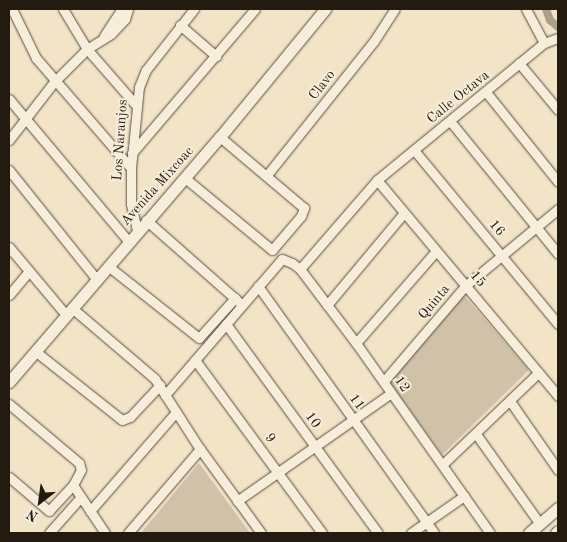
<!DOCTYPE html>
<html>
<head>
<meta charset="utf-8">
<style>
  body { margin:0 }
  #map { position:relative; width:567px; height:542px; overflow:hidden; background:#f3e3c7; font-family:"Old Standard TT",serif }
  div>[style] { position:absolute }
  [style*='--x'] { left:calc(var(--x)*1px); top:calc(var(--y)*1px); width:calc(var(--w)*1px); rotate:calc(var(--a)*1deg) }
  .green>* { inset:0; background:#d0c1a8 }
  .canal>* { height:8px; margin:-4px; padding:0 4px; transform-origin:4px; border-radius:4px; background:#ad9f89 }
  .roads { filter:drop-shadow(0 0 1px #584d3e) drop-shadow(0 0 1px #584d3e) }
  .minor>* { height:9px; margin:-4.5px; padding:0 4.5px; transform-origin:4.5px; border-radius:4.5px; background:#f7eddb }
  .tertiary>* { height:11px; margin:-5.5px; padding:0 5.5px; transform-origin:5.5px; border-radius:5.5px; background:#f7eddb }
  span { translate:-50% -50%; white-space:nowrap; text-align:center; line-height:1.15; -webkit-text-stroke:4px #f7eddb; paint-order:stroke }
  .street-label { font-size:14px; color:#241b10 }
  .frame { position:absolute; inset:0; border:10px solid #241b10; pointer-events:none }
  .north { position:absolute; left:15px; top:477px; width:50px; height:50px; -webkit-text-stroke:4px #f7eddb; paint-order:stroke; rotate:210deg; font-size:14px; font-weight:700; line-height:20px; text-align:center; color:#241b10 }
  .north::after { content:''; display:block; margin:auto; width:18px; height:22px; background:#241b10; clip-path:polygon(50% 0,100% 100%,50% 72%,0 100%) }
</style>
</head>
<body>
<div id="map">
  <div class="green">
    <i style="clip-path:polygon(464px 295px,529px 370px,442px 455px,389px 381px)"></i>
    <i style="clip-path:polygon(199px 463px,250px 533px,141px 533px)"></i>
  </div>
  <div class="canal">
    <i style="--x:546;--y:9;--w:12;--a:70"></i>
    <i style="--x:550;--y:20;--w:11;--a:41"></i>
  </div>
  <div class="roads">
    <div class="minor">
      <i style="--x:12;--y:9;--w:55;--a:63.9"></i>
      <i style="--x:36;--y:58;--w:145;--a:49.2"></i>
      <i style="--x:63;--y:9;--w:47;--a:59"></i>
      <i style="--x:87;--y:49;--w:73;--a:48.9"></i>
      <i style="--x:526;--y:9;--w:38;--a:62"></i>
      <i style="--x:180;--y:25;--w:48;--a:40.7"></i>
      <i style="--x:104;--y:36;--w:30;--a:-57"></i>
      <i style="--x:120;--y:11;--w:8;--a:-14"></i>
      <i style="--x:519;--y:63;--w:61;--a:50.3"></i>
      <i style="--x:486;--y:92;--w:115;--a:51.3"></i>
      <i style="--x:9;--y:99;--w:185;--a:50"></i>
      <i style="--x:450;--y:121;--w:171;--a:50.9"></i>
      <i style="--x:9;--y:140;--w:73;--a:-52.2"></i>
      <i style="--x:54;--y:82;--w:47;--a:-45"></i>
      <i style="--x:87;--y:49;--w:28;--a:-32"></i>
      <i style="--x:111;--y:34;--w:21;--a:-47"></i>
      <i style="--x:125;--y:19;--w:10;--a:-73"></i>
      <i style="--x:414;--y:150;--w:226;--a:50.4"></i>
      <i style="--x:132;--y:153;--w:189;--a:-49.5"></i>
      <i style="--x:9;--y:170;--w:141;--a:51.3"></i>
      <i style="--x:267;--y:175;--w:171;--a:-51.4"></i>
      <i style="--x:374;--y:41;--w:38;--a:-57"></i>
      <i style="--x:185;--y:178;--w:113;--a:39.6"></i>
      <i style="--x:272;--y:250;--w:45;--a:-49.5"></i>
      <i style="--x:301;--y:216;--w:9;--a:-69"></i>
      <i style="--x:304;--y:208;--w:110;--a:-139.8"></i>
      <i style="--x:377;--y:180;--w:282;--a:50"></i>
      <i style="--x:146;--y:220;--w:123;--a:41.4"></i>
      <i style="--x:137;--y:230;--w:27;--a:-103"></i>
      <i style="--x:131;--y:204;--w:36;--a:-90"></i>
      <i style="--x:131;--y:168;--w:81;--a:-84.4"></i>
      <i style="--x:139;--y:87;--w:18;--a:-68"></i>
      <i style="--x:146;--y:70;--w:78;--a:-51.8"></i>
      <i style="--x:9;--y:247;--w:89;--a:50"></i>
      <i style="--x:108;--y:266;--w:116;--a:38.4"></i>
      <i style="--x:199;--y:338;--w:54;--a:-48"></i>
      <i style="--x:300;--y:269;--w:118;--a:-49.1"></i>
      <i style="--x:377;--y:180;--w:216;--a:-39.4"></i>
      <i style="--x:544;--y:43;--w:15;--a:-20"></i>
      <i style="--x:258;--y:286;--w:303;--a:54.5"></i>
      <i style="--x:9;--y:295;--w:31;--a:-50"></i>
      <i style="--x:327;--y:305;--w:120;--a:-50.1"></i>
      <i style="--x:72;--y:308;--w:109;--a:40.5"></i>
      <i style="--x:155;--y:379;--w:83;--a:57.3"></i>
      <i style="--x:200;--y:449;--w:104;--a:54"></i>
      <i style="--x:226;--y:324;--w:258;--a:54"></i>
      <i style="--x:356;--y:343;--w:122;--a:-49"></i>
      <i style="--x:35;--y:351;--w:111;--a:38.4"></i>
      <i style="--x:122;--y:420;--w:9;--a:-21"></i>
      <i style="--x:130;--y:417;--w:44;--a:-46.8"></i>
      <i style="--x:195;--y:360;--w:215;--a:53.7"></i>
      <i style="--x:384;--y:381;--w:125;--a:-49.5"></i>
      <i style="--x:465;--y:286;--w:121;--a:-39.6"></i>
      <i style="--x:165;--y:395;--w:179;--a:-49.3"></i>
      <i style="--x:282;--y:259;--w:11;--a:22"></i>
      <i style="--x:292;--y:263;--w:10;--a:37"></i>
      <i style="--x:300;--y:269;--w:93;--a:52.9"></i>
      <i style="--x:356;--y:343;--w:232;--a:54.8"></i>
      <i style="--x:510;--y:401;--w:84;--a:55.2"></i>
      <i style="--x:9;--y:404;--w:92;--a:40.1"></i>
      <i style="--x:79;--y:463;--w:7;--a:74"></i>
      <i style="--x:81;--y:470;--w:17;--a:118"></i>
      <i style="--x:73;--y:485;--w:35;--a:133"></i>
      <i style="--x:49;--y:511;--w:52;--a:-139.6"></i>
      <i style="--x:476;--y:434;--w:110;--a:54.6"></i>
      <i style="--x:443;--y:464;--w:132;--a:-43.8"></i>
      <i style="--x:73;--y:485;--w:58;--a:56.3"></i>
      <i style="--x:237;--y:501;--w:188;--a:-35"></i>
      <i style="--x:90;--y:511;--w:131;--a:-49"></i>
      <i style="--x:49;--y:533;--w:48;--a:-48.4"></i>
      <i style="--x:128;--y:533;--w:111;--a:-49.4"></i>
      <i style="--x:411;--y:533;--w:65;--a:-34.9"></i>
    </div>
    <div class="tertiary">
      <i style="--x:9;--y:382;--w:323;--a:-49.3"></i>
      <i style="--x:220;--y:137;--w:166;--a:-50.6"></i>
      <i style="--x:529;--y:533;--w:38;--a:-41"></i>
      <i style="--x:556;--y:533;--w:3;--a:-45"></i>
    </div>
  </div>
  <div class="street-label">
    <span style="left:322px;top:85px;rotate:-52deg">Clavo</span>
    <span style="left:458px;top:97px;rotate:-39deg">Calle Octava</span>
    <span style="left:120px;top:140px;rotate:-86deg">Los Naranjos</span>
    <span style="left:157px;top:186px;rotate:-48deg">Avenida Mixcoac</span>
    <span style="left:497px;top:228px;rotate:50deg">16</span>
    <span style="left:478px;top:279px;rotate:50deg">15</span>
    <span style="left:434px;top:302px;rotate:-50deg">Quinta</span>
    <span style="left:402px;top:384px;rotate:56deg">12</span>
    <span style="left:357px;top:402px;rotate:54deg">11</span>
    <span style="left:313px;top:420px;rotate:54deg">10</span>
    <span style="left:270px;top:438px;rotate:53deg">9</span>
  </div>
  <div class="frame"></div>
  <div class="north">N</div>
</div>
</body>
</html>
